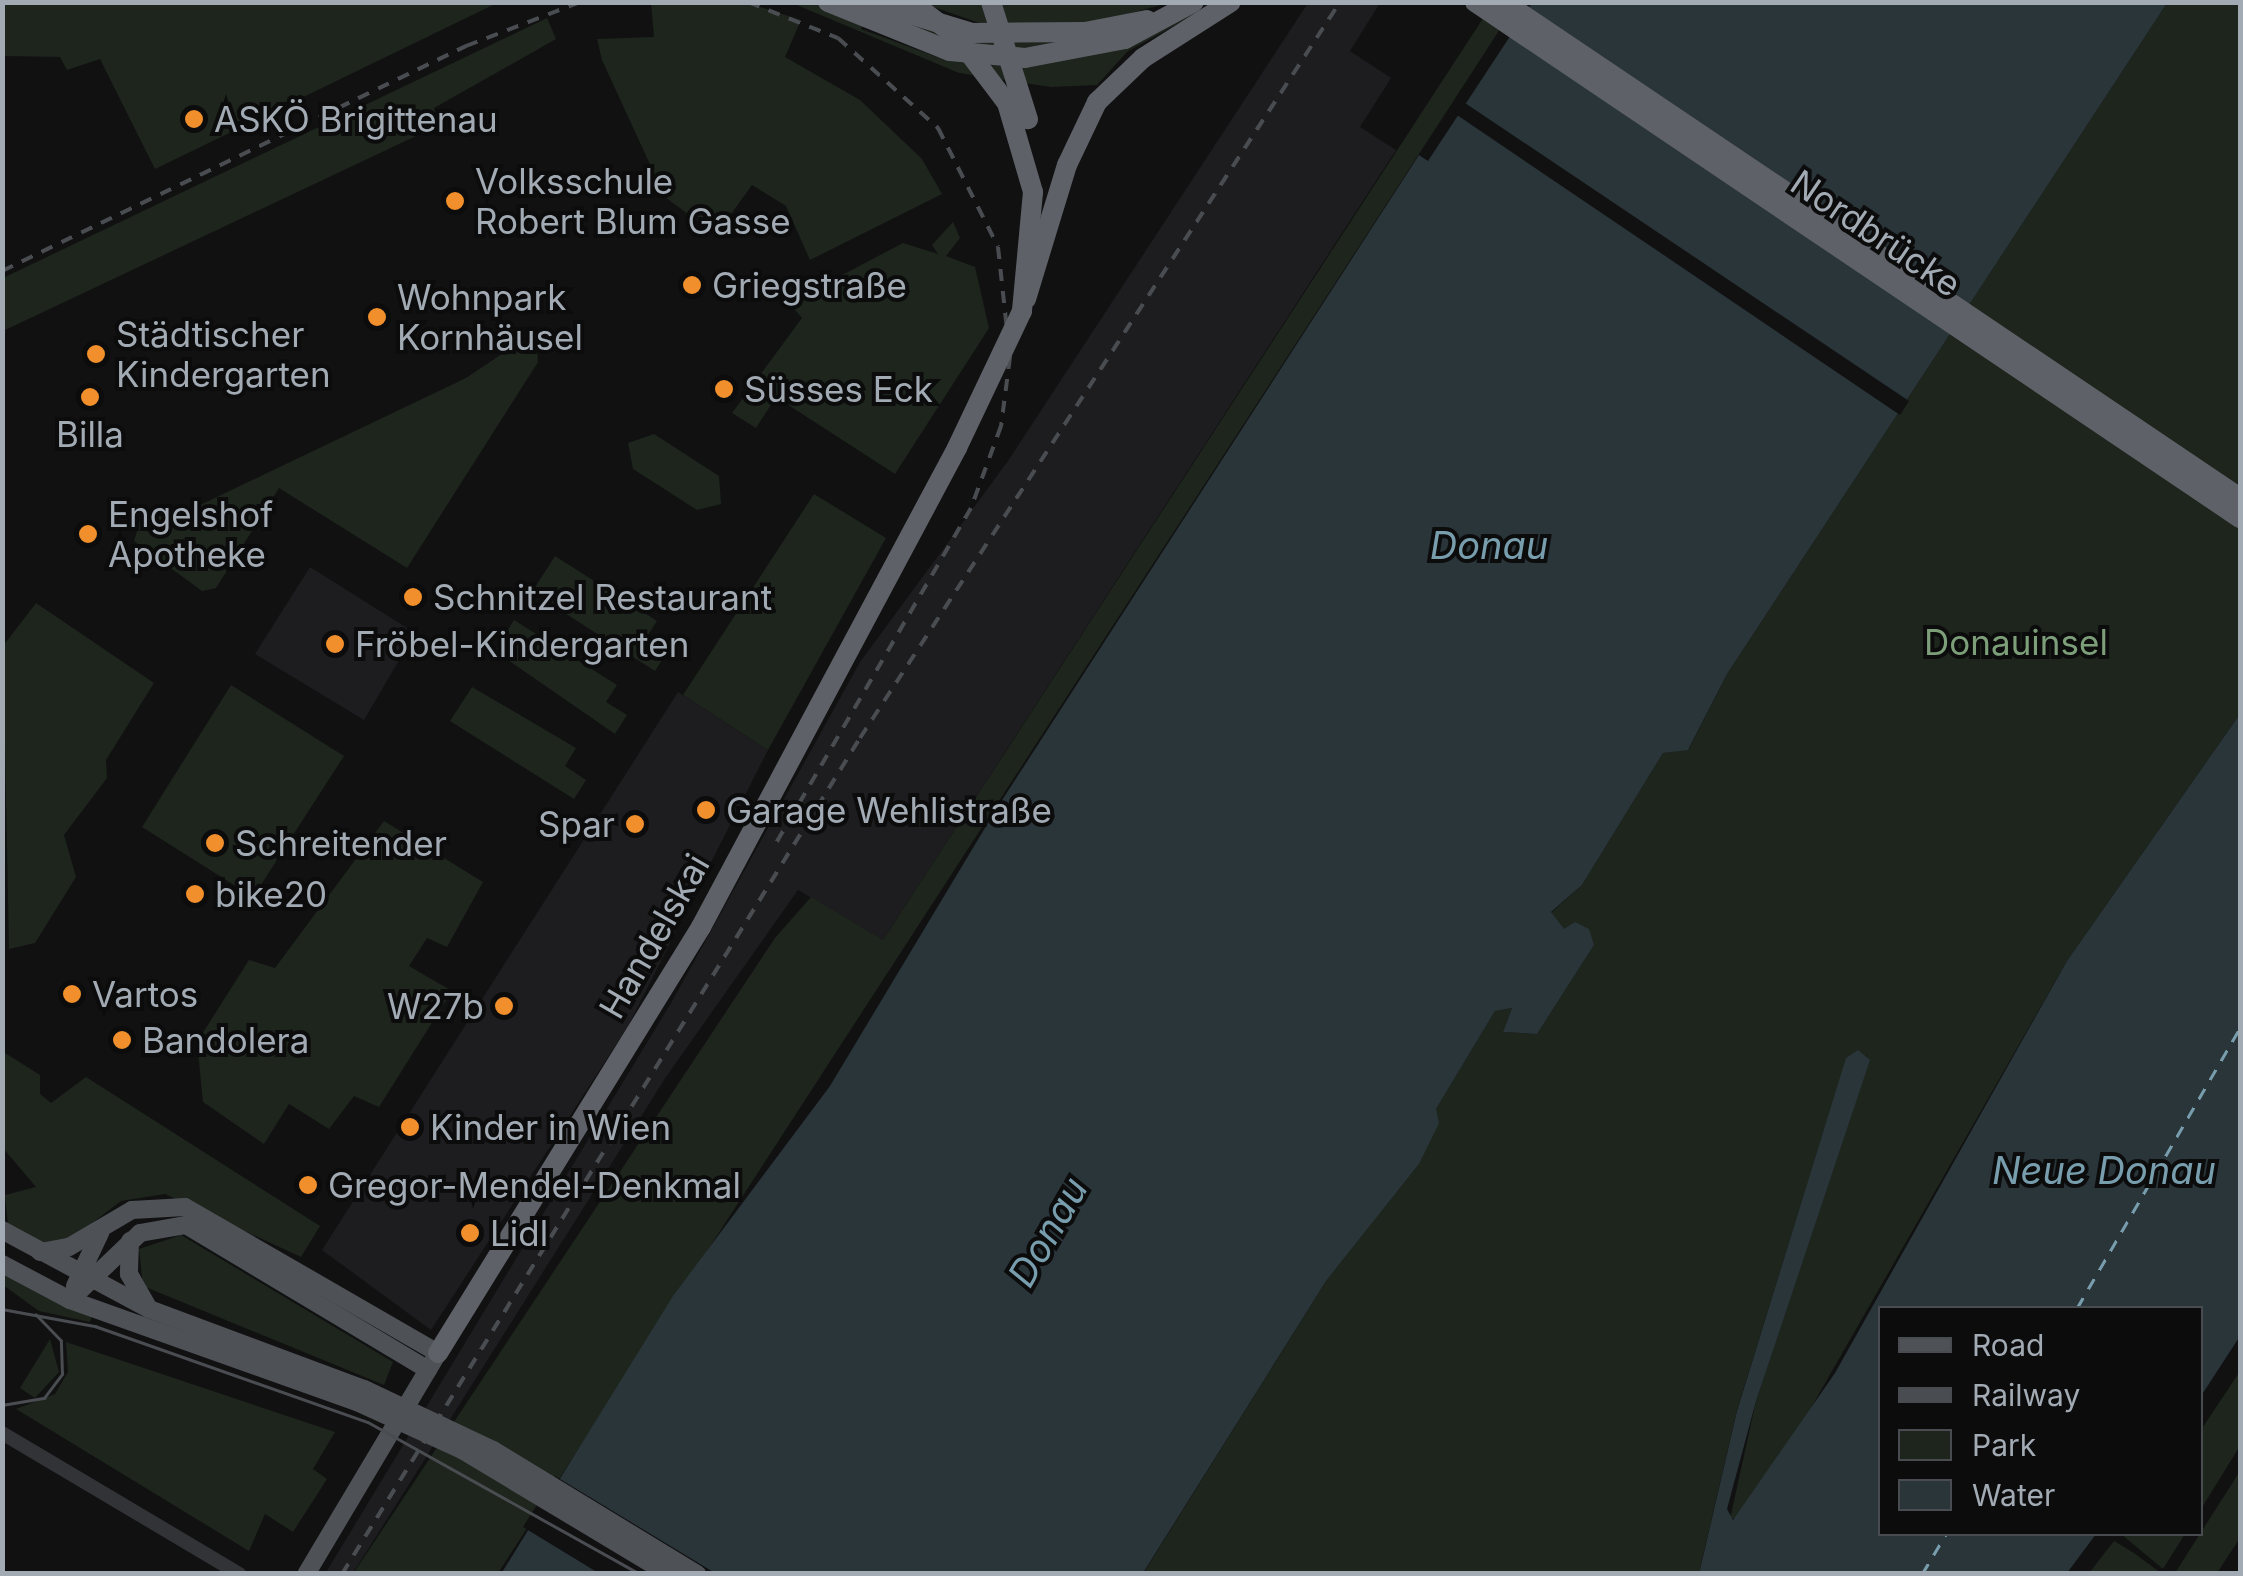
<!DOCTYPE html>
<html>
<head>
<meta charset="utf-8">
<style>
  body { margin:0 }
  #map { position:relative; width:2243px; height:1576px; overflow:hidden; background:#111112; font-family:Inter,sans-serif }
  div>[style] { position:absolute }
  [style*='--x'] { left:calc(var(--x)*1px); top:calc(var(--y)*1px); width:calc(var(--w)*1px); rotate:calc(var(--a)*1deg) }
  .built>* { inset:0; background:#1d1d1f }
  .green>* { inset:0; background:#1d251d }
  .water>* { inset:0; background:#2a353a }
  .pier>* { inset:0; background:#111112 }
  .ferry>* { height:2.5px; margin-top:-1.25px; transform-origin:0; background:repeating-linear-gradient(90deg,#789eae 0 12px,transparent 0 22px) }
  .minor>* { height:14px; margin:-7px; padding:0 7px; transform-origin:7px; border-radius:7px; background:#323337 }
  .major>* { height:18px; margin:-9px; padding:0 9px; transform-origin:9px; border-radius:9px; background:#4e5156 }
  .highway>* { height:20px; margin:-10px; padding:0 10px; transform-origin:10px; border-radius:10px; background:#5e6268 }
  .tram>* { height:2.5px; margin:-1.25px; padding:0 1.25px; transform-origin:1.25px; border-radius:1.25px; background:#494c50 }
  .rail>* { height:4px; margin-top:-2px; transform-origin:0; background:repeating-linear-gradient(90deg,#494c50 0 12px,transparent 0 22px) }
  .major-bridge>* { height:18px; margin:-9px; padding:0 9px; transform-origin:9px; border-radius:9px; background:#4e5156 }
  .highway-bridge>* { height:20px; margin:-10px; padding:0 10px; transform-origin:10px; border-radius:10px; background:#5e6268 }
  .dots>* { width:28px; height:28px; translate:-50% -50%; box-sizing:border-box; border:5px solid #0c0c0d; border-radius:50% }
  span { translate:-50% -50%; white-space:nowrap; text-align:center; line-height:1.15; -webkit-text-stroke:8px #0c0c0d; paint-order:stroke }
  .poi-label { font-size:35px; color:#a2aab3 }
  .left { translate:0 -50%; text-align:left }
  .right { translate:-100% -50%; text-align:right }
  .street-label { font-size:35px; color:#a2aab3 }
  .park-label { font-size:35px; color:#7c9e79 }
  .water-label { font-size:38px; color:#789eae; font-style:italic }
  .frame { position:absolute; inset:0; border:5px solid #a2aab3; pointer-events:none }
  .legend { position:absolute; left:1878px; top:1306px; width:325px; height:230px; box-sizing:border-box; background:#0c0c0d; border:2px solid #484b4f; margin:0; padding:12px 18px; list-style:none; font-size:30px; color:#a2aab3 }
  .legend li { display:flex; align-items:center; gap:20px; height:50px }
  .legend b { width:50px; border:2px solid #484b4f }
</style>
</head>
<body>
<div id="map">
  <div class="built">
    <i style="clip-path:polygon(1308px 3px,1380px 3px,1350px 51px,1391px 78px,1360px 127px,1396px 150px,883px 940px,798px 890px,666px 1077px,353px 1573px,325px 1574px,671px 1003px,860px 662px,1008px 461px)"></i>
    <i style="clip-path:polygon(310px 567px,415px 633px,364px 720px,255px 654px)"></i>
    <i style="clip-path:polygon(678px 692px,768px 750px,627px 1028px,431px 1330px,322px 1250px)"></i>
  </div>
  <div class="green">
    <i style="clip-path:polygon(2px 3px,3px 2px,497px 3px,155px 169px,100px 59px,67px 70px,60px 57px,3px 56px)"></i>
    <i style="clip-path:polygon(651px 3px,748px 3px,801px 20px,785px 57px,860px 100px,922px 159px,942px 194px,810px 260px,786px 206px,752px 185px,716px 235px,665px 197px,602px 60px,597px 39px,654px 37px)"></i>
    <i style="clip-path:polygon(792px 3px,850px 3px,986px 41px,1071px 41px,1037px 52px,969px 46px,869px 14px,861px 29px,937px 57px,1002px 66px,1108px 50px,1216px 3px,1128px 51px,1097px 85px,1051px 87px,959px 73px)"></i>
    <i style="clip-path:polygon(922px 3px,1168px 3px,1092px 24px,985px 25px)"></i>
    <i style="clip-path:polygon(1493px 3px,1517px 3px,498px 1573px,353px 1574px,775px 938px,811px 897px,883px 940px)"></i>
    <i style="clip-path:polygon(2167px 3px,2240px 3px,2240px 714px,2067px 961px,1777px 1467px,1741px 1517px,1730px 1519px,1756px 1401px,1867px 1054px,1825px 1127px,1737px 1410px,1699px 1573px,1143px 1574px,1326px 1281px,1419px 1164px,1436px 1109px,1495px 1011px,1512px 1008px,1503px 1032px,1537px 1034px,1594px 945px,1557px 926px,1551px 913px,1582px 885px,1663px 753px,1689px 749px,1727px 674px)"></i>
    <i style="clip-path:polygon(547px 18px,556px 39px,434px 108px,438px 119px,416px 136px,3px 331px,3px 278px)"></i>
    <i style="clip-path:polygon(953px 222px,960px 238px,946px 256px,975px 267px,989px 328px,895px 474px,776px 397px,756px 428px,732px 413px,802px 318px,789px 303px,903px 243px,938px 254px,932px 245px)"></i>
    <i style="clip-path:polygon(518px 343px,537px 348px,538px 362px,407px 568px,279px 488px,216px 588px,202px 591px,134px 541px,140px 521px,194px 508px,466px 378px)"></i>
    <i style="clip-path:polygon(654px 434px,719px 476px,721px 504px,697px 510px,633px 469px,628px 443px)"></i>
    <i style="clip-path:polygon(814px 494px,886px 538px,768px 750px,683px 695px)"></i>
    <i style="clip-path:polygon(555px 556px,657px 621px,646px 638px,667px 652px,655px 671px,532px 592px)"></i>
    <i style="clip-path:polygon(36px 603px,154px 683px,106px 760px,107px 778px,64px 835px,76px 877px,35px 943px,9px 949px,3px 646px)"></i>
    <i style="clip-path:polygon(514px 620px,617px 685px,606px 702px,627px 715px,615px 734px,495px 651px)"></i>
    <i style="clip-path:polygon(231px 685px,344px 756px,253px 897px,142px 827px)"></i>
    <i style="clip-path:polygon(472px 687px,576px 748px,565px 766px,586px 780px,574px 799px,450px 721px)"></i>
    <i style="clip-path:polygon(384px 821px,483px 882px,447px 947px,427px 938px,409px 966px,452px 991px,379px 1107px,354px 1096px,329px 1129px,289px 1104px,264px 1144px,203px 1102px,197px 1042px,249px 960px,275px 968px)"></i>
    <i style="clip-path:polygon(2px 1051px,40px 1075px,40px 1094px,51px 1103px,86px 1077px,320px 1226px,301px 1257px,165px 1194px,121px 1201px,73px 1238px,45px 1244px,8px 1225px,5px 1195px,36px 1187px,3px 1148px)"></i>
    <i style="clip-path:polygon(181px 1235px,393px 1362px,384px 1385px,143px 1286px,139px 1249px)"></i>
    <i style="clip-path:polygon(2px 1273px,92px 1316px,90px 1322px,39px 1311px,3px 1285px)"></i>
    <i style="clip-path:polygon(50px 1339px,59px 1372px,35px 1398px,20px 1388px)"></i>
    <i style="clip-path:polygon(66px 1342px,335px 1432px,313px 1469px,327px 1479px,293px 1532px,265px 1514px,249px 1551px,16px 1409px,55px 1394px,68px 1372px)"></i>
    <i style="clip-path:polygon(2240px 1371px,2240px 1446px,2201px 1509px,2201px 1430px)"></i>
    <i style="clip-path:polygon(2240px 1471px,2240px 1538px,2217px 1573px,2175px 1573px)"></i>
    <i style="clip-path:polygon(2121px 1534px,2185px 1534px,2163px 1569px)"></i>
    <i style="clip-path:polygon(2114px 1541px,2134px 1553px,2161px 1573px,2089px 1573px)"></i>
  </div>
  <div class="water">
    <i style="clip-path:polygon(1532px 3px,2167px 3px,1727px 674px,1688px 750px,1663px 753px,1582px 885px,1551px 912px,1564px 929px,1575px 922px,1589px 929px,1594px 945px,1537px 1034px,1503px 1032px,1512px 1008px,1495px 1011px,1436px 1109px,1439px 1123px,1419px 1164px,1326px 1281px,1143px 1573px,501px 1574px,673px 1296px,830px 1086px,997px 808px,1419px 155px,1428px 161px)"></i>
    <i style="clip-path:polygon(2240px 714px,2240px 1336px,2201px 1396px,2200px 1308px,1880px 1308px,1880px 1534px,2096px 1534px,2067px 1573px,1699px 1574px,1737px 1411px,1846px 1058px,1858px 1050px,1870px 1060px,1756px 1401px,1727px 1509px,1733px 1520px,1835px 1373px,2067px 961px)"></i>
  </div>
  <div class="pier">
    <i style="clip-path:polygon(1462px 101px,1909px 401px,1900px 415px,1454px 113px)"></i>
    <i style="clip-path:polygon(555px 1476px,715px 1573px,600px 1574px,523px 1527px)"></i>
  </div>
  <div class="ferry">
    <i style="--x:2077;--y:1308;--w:324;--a:-59.8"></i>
    <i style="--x:1922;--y:1574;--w:47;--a:-59"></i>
  </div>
  <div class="minor">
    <i style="--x:2;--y:1433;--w:276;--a:30.7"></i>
  </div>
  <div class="major">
    <i style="--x:2;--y:1230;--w:167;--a:28.3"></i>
    <i style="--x:149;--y:1309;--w:229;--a:20.4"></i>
    <i style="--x:130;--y:1241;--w:33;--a:92"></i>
    <i style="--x:129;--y:1274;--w:40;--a:60.3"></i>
    <i style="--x:40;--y:1252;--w:29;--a:-10"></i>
    <i style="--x:69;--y:1247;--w:73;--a:-30.4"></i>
    <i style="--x:132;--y:1210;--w:53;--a:-3.2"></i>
    <i style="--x:185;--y:1207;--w:292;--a:30"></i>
    <i style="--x:438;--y:1353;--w:257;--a:120.8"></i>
    <i style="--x:2;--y:1264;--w:77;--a:27.9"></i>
    <i style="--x:70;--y:1300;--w:305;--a:19.6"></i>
    <i style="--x:75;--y:1286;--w:59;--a:-64.7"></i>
    <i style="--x:70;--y:1300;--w:97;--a:-43.7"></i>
    <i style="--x:140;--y:1233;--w:47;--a:-9.9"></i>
    <i style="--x:186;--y:1225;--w:282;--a:30.9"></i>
  </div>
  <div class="highway">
    <i style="--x:828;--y:2;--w:131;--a:21.9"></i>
    <i style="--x:950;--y:51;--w:75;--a:5.3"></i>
    <i style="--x:1025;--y:58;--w:102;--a:-10.8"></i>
    <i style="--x:1125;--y:39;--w:78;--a:-28.2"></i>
    <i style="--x:870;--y:2;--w:107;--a:16.9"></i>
    <i style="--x:972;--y:33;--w:113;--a:-0.5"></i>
    <i style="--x:1085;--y:32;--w:63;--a:-11"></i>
    <i style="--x:1475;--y:2;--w:923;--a:34"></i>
    <i style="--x:1504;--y:2;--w:888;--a:33.98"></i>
    <i style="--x:1026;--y:299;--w:140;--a:-73"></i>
    <i style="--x:1067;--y:165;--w:70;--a:-64.5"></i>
    <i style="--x:1097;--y:102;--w:64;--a:-43.7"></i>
    <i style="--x:1143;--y:58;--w:104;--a:-32.5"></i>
    <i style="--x:438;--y:1353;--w:501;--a:-58.31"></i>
    <i style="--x:701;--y:927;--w:543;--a:-61.88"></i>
  </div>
  <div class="tram">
    <i style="--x:2;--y:1309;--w:95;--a:10.4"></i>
    <i style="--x:95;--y:1326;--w:289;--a:19.4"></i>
    <i style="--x:368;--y:1422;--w:312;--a:29.2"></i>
    <i style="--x:2;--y:1405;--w:43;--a:-9.5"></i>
    <i style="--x:44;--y:1398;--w:30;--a:-53"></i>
    <i style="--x:62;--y:1374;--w:33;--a:-92"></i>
    <i style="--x:61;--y:1341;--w:36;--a:-134"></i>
  </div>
  <div class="rail">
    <i style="--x:748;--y:2;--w:97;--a:21.8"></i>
    <i style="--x:838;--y:38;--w:135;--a:42"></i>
    <i style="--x:938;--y:128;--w:133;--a:63.2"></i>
    <i style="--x:998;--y:247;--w:111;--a:83.8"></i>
    <i style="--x:1010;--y:357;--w:70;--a:97.4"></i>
    <i style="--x:1001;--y:426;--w:87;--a:110.1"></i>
    <i style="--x:971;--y:508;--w:391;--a:120.2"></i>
    <i style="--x:2;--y:271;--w:516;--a:-25.87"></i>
    <i style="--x:466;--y:46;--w:122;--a:-21.1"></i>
    <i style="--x:342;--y:1574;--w:983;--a:-58.22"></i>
    <i style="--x:860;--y:738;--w:879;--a:-56.89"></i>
  </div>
  <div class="major-bridge">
    <i style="--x:364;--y:1389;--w:143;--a:25.3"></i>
    <i style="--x:493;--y:1450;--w:239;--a:31.3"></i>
    <i style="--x:357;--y:1402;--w:115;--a:24.6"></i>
    <i style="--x:462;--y:1450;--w:240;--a:31"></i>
  </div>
  <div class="highway-bridge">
    <i style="--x:911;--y:2;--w:58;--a:37.3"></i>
    <i style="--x:957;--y:37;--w:83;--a:52.9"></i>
    <i style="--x:1007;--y:103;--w:93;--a:73.7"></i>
    <i style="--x:1033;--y:192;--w:120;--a:95.3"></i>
    <i style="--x:1022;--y:311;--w:152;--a:115.4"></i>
    <i style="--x:991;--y:2;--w:123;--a:72.5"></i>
  </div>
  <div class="dots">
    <i style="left:194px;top:119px;background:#f08f2b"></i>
    <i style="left:455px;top:201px;background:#f08f2b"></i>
    <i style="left:692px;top:285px;background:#f08f2b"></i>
    <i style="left:377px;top:317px;background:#f08f2b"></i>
    <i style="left:96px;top:354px;background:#f08f2b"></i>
    <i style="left:724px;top:389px;background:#f08f2b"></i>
    <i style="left:90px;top:397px;background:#f08f2b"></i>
    <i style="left:88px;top:534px;background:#f08f2b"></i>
    <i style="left:413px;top:597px;background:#f08f2b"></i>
    <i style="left:335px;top:644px;background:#f08f2b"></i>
    <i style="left:706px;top:810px;background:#f08f2b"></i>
    <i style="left:635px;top:824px;background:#f08f2b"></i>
    <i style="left:215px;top:843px;background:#f08f2b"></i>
    <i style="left:195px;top:894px;background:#f08f2b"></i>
    <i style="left:72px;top:994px;background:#f08f2b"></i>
    <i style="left:504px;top:1006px;background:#f08f2b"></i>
    <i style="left:122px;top:1040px;background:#f08f2b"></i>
    <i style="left:410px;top:1127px;background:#f08f2b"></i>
    <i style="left:308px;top:1185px;background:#f08f2b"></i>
    <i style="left:470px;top:1233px;background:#f08f2b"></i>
  </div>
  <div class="poi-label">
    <span class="left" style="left:214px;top:119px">ASKÖ Brigittenau</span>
    <span class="left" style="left:475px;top:201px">Volksschule<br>Robert Blum Gasse</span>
    <span class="left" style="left:712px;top:285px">Griegstraße</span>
    <span class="left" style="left:397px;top:317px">Wohnpark<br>Kornhäusel</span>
    <span class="left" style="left:116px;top:354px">Städtischer<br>Kindergarten</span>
    <span class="left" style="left:744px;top:389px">Süsses Eck</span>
    <span style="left:90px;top:434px">Billa</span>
    <span class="left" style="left:108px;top:534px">Engelshof<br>Apotheke</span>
    <span class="left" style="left:433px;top:597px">Schnitzel Restaurant</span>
    <span class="left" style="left:355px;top:644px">Fröbel-Kindergarten</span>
    <span class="left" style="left:726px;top:810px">Garage Wehlistraße</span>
    <span class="right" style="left:615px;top:824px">Spar</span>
    <span class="left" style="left:235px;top:843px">Schreitender</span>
    <span class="left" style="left:215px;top:894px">bike20</span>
    <span class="left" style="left:92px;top:994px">Vartos</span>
    <span class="right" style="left:484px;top:1006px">W27b</span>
    <span class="left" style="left:142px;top:1040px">Bandolera</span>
    <span class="left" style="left:430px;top:1127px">Kinder in Wien</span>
    <span class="left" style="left:328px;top:1185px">Gregor-Mendel-Denkmal</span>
    <span class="left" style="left:490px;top:1233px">Lidl</span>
  </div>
  <div class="street-label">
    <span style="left:1876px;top:233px;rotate:34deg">Nordbrücke</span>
    <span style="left:654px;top:936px;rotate:-60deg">Handelskai</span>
  </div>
  <div class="park-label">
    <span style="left:2016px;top:642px">Donauinsel</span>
  </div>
  <div class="water-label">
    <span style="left:1489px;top:546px">Donau</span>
    <span style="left:2104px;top:1171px">Neue Donau</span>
    <span style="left:1048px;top:1232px;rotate:-60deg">Donau</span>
  </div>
  <div class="frame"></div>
  <ul class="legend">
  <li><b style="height:12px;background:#4e5156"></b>Road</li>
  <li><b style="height:12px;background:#494c50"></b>Railway</li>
  <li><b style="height:28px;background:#1d251d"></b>Park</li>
  <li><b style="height:28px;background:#2a353a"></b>Water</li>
  </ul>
</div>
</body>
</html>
